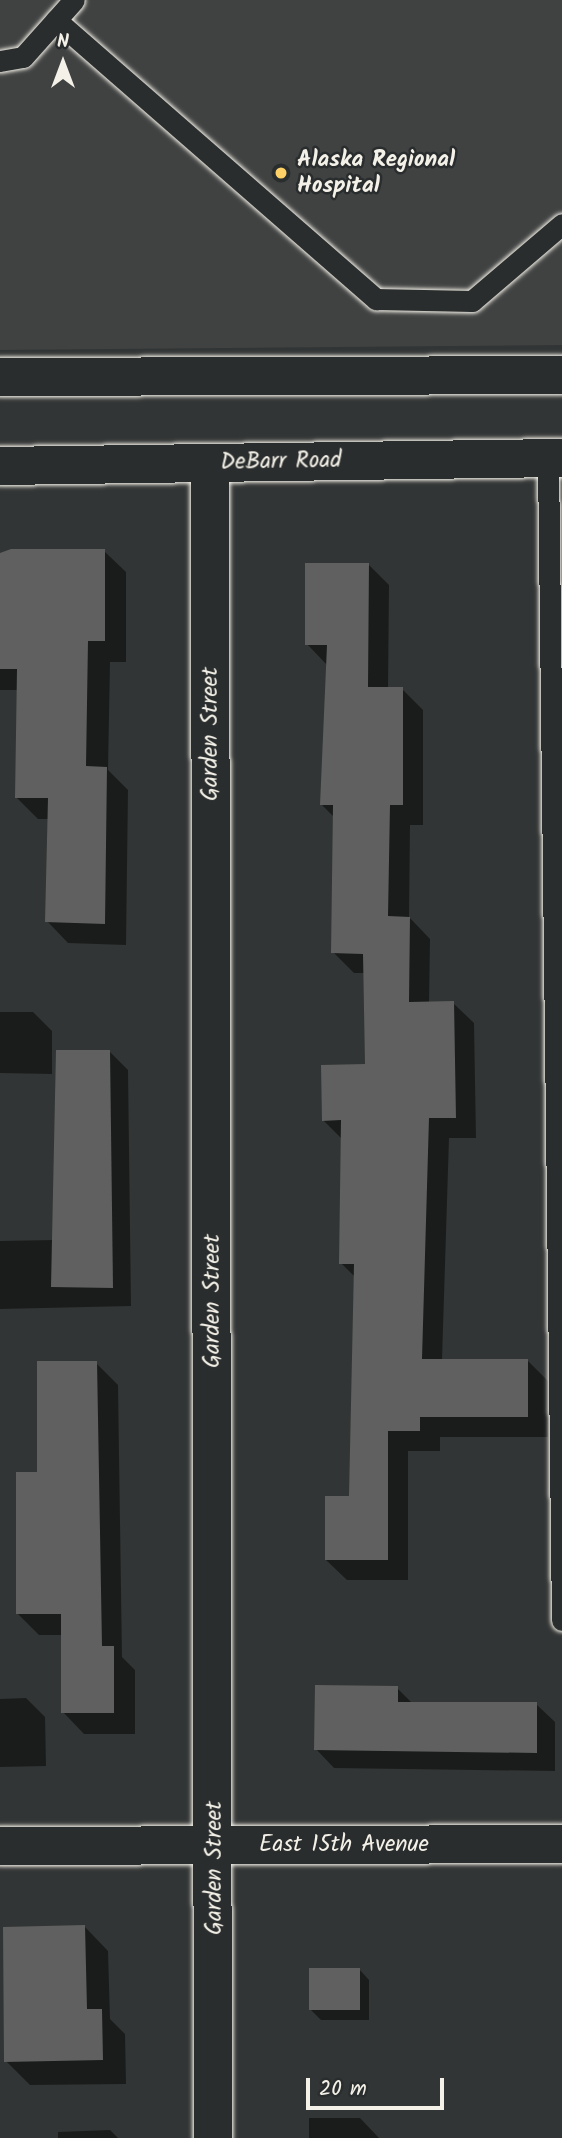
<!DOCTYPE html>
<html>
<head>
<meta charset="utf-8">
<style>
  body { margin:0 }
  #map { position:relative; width:562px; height:2138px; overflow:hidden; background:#323535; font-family:Kalam,sans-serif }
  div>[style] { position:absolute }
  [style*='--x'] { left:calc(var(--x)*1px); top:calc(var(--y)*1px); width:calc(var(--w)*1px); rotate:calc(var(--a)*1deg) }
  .built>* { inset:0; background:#404242 }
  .shadow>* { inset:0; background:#0007 }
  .building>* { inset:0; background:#5f605f }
  .roads { filter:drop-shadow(0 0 2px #f4f1e8) drop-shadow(0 0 2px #f4f1e8) }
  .lane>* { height:21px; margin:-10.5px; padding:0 10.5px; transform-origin:10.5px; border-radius:10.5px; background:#2a2d2e }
  .street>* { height:38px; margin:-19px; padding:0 19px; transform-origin:19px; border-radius:19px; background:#2a2d2e }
  .secondary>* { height:38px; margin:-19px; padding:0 19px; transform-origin:19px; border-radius:19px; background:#2a2d2e }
  .dots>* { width:19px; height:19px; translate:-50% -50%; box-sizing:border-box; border:4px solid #2a2d2e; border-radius:50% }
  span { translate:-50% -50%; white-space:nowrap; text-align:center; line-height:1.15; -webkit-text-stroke:5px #2a2d2e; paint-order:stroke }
  .poi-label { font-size:23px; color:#f4f1e8; font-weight:700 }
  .left { translate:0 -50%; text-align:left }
  .street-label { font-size:23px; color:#f4f1e8 }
  .north { position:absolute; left:28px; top:28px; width:70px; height:70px; -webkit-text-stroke:5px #2a2d2e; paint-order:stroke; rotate:0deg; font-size:19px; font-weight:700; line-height:28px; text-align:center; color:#f4f1e8 }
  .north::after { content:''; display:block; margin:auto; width:24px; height:32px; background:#f4f1e8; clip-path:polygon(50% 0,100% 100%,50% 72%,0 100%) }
  .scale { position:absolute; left:306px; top:2078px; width:138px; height:32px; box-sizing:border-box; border:4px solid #f4f1e8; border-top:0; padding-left:9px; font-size:21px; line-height:24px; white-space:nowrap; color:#f4f1e8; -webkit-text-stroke:5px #2a2d2e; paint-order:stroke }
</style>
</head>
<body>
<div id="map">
  <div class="built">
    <i style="clip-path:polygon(0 0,562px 0,562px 345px,0 350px)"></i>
  </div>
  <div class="shadow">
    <i style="clip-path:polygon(104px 551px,126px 572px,126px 662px,110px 662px,108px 770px,128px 790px,126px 945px,68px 943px,47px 921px,49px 819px,38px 819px,16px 797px,18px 690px,0 690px,0 553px)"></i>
    <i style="clip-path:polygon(368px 564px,389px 585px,388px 689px,402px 689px,423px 710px,423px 825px,410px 825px,409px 917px,430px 939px,429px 1003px,453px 1003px,474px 1023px,476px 1138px,449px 1138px,442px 1360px,527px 1360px,548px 1381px,548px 1437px,440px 1437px,440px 1451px,408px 1451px,408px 1580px,347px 1580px,326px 1560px,351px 1498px,356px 1278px,341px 1263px,342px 1139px,323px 1120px,366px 1066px,365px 973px,354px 973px,333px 952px,335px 818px,322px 805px,327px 665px,307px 644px)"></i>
    <i style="clip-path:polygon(0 1012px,33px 1012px,52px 1031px,52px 1074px,0 1073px)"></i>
    <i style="clip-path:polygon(109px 1051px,128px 1070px,131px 1306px,0 1309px,0 1241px,54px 1240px)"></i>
    <i style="clip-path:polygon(96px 1363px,118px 1385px,122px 1657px,135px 1670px,135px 1734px,84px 1734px,63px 1712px,63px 1635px,39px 1635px,17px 1613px)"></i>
    <i style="clip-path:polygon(397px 1688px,413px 1704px,536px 1704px,555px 1722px,555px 1771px,334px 1768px,316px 1749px)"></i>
    <i style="clip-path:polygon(26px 1698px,45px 1717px,46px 1766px,0 1767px,0 1699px)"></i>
    <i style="clip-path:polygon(85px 1927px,108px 1951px,110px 2019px,125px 2034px,126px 2084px,30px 2085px,6px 2061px)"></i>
    <i style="clip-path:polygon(359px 1969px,369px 1980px,369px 2020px,321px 2020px,310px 2009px)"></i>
    <i style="clip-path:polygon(309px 2118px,360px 2118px,379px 2138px,309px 2138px)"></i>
    <i style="clip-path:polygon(110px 2130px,118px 2138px,58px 2138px,58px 2132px)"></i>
  </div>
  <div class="building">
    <i style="clip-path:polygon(11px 549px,105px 549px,105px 641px,88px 641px,86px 766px,107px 767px,105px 924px,45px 922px,48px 798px,15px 798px,17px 669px,0 669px,0 553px)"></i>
    <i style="clip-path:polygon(305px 563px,369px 563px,368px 687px,403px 687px,403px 805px,390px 805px,388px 916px,410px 917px,409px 1002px,454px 1001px,456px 1118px,429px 1118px,422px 1359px,528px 1359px,528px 1417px,420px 1417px,420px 1431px,388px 1431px,388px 1560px,325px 1560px,325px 1496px,349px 1496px,354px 1264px,339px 1264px,341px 1120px,322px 1121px,321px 1065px,365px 1064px,363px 954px,331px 953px,333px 805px,320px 805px,327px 645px,305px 645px)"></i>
    <i style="clip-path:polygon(56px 1050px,110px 1050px,113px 1288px,51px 1287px)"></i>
    <i style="clip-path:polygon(37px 1361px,97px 1361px,102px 1646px,114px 1646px,114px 1713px,61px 1713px,61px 1614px,16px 1614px,16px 1472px,37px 1472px)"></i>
    <i style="clip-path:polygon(315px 1685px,398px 1686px,398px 1702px,537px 1702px,537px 1753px,314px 1750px)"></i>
    <i style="clip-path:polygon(85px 1925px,87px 2009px,102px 2009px,103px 2060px,4px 2062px,3px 1927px)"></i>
    <i style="clip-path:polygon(309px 1968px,360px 1968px,360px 2010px,309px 2010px)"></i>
  </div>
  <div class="roads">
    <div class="lane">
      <i style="--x:56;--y:20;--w:425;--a:41.1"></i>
      <i style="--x:376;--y:299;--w:96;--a:1.2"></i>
      <i style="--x:472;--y:301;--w:118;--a:-40.5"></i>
      <i style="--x:0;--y:61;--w:23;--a:-10"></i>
      <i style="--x:23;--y:57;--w:76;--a:-48.2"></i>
      <i style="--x:548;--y:458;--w:1162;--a:89.31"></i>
    </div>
    <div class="street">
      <i style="--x:210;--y:463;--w:1675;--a:89.9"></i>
      <i style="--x:0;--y:1846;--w:562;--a:-0.2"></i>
    </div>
    <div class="secondary">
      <i style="--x:0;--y:377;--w:562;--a:-0.2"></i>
      <i style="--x:0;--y:466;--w:562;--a:-0.82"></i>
    </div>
  </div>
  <div class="dots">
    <i style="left:281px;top:173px;background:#ffd166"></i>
  </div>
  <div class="poi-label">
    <span class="left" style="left:297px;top:173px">Alaska Regional<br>Hospital</span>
  </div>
  <div class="street-label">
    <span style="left:281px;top:462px;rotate:-1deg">DeBarr Road</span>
    <span style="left:211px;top:734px;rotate:-90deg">Garden Street</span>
    <span style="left:213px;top:1301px;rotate:-90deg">Garden Street</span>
    <span style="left:344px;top:1845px">East 15th Avenue</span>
    <span style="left:215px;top:1868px;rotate:-90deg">Garden Street</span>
  </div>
  <div class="north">N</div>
  <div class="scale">20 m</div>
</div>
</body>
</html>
